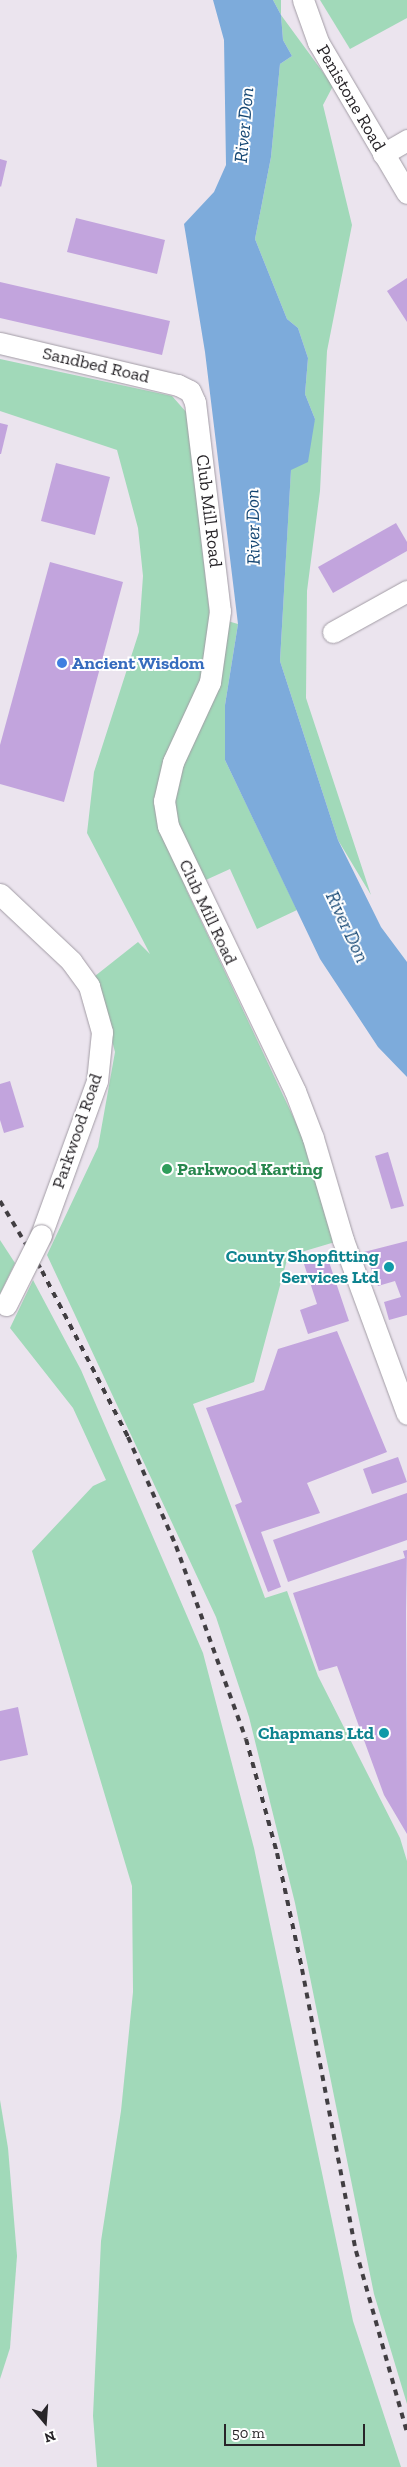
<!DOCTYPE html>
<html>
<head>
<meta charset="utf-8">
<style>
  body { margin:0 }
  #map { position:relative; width:407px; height:2467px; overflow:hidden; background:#ebe4ee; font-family:"Zilla Slab",serif }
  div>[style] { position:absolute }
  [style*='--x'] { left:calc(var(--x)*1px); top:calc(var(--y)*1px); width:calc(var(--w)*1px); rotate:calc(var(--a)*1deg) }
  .green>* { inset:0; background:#a1d9b9 }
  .water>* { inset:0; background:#7dabdb }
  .building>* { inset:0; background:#c2a4dd }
  .roads { filter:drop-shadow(0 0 1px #a29ca5) drop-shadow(0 0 1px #a29ca5) }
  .street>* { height:21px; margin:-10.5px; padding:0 10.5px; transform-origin:10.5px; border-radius:10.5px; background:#fff }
  .rail>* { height:4px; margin-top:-2px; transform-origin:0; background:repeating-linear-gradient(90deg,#413e42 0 6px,transparent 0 12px) }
  .bridges { filter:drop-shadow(0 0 1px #a29ca5) drop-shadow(0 0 1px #a29ca5) }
  .street-bridge>* { height:21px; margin:-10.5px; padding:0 10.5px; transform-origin:10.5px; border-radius:10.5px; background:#fff }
  .dots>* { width:14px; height:14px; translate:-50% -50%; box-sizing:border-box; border:2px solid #fff; border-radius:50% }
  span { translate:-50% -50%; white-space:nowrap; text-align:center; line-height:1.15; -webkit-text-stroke:4px #fff; paint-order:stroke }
  .street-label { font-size:18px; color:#282529 }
  .shop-label { font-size:18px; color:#366cbe; font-weight:700 }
  .left { translate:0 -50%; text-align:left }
  .leisure-label { font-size:18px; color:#27864d; font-weight:700 }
  .culture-label { font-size:18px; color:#0d838f; font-weight:700 }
  .right { translate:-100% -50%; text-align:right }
  .water-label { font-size:19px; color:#154774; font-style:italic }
  .north { position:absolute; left:20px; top:2397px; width:50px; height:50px; -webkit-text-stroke:4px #fff; paint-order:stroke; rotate:162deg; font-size:14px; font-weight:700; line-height:20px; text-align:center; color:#282529 }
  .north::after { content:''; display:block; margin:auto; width:18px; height:22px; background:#282529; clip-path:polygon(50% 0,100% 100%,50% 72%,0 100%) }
  .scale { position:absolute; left:224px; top:2424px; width:141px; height:22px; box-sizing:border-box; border:2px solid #282529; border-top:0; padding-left:6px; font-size:15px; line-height:18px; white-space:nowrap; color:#282529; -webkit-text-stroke:4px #fff; paint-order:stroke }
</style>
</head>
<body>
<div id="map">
  <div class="green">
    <i style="clip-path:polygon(273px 0,281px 0,281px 15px,333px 86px,323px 105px,352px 225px,327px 351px,320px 491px,307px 591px,306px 698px,371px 895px,338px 840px,280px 661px,291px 469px,315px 419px,305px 394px,308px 358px,298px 328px,287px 319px,255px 239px,271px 157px,280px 64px,292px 56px,283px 40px,281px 15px)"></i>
    <i style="clip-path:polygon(320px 0,407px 0,407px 18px,350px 49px)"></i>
    <i style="clip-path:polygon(0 359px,172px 396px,187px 413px,210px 616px,238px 624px,225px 705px,225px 760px,297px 910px,257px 929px,230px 869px,186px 889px,306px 1144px,335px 1242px,288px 1256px,254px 1382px,193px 1404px,265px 1598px,287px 1591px,318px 1676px,400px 1838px,407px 1861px,407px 2404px,374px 2294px,295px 1903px,249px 1717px,216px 1617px,47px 1255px,98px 1147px,115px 1052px,95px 976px,138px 942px,150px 954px,87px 833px,94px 772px,139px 632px,143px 576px,138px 528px,117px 450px,0 411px)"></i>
    <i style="clip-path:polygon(0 1240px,15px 1263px,0 1294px)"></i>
    <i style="clip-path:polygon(33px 1280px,81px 1370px,203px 1653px,254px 1848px,353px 2321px,401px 2467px,97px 2467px,93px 2416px,101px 2241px,121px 2111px,133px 1992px,132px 1886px,32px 1551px,93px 1486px,106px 1480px,73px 1408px,10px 1328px)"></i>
    <i style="clip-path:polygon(0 2100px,8px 2148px,17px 2256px,10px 2348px,0 2379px)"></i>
  </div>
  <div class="water">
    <i style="clip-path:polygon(213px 0,273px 0,281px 15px,283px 40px,292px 56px,280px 64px,271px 157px,255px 239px,287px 319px,298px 328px,308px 358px,305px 394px,315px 419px,308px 462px,291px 470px,280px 661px,338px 840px,381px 927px,407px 962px,407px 1077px,378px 1047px,320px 959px,225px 760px,225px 705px,238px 624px,205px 352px,184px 224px,214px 192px,226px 165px,224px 40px)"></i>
  </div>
  <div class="building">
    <i style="clip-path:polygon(0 159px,7px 161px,1px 187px,0 186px)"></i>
    <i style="clip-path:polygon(76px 218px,165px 240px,157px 274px,67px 252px)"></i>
    <i style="clip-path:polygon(407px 278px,407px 322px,387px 291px)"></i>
    <i style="clip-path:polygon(0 282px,170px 321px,162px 355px,0 318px)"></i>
    <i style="clip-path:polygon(0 423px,8px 425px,1px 454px,0 454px)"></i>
    <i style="clip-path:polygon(56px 463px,110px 477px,95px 535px,41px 521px)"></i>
    <i style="clip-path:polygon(396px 523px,407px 542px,407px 551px,333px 593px,318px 567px)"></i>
    <i style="clip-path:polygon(50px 562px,123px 582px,64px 802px,0 784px,0 745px)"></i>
    <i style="clip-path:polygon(10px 1081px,24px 1127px,4px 1133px,0 1120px,0 1084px)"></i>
    <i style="clip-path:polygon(388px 1152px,404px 1206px,391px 1209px,375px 1156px)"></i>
    <i style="clip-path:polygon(407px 1241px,407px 1315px,389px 1320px,384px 1302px,401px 1297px,395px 1281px,378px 1286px,364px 1252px)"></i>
    <i style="clip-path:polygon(327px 1256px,349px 1321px,308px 1334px,300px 1310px,317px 1304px,304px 1264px)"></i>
    <i style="clip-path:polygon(337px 1331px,387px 1452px,307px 1483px,320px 1513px,261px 1532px,281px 1587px,268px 1592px,235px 1505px,242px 1502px,206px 1408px,264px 1390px,278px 1349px)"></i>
    <i style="clip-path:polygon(398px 1457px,407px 1482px,372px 1494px,363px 1469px)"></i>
    <i style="clip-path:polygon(407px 1493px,407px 1540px,288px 1582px,273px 1540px)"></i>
    <i style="clip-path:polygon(407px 1550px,406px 1612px,407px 1834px,384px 1795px,337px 1666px,319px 1671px,293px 1593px,405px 1558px,403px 1551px)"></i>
    <i style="clip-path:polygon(18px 1707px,28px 1755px,0 1761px,0 1711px)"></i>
  </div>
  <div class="roads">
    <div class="street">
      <i style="--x:303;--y:0;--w:45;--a:70.3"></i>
      <i style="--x:318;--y:42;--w:175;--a:59.5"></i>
      <i style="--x:383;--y:154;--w:28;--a:-30"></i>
      <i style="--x:0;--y:343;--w:183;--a:13.3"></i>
      <i style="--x:178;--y:385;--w:13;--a:27"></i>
      <i style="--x:190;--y:391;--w:12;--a:66"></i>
      <i style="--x:195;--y:402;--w:210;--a:83.2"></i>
      <i style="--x:220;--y:611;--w:72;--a:98"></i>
      <i style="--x:210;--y:682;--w:88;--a:114.8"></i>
      <i style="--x:173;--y:762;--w:40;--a:103"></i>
      <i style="--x:164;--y:801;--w:25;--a:81"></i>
      <i style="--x:168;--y:826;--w:294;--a:64.4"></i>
      <i style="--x:295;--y:1091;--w:50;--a:69"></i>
      <i style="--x:313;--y:1138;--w:106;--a:73.6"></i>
      <i style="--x:343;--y:1240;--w:185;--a:69.8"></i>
      <i style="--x:333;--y:632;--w:85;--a:-29"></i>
      <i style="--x:0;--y:894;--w:98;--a:43.3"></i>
      <i style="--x:71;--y:961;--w:31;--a:54"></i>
      <i style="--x:89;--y:986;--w:48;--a:74.2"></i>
      <i style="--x:102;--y:1032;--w:49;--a:95.8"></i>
      <i style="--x:97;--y:1081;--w:164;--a:110"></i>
    </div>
  </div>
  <div class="rail">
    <i style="--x:0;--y:1201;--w:82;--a:59"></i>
    <i style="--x:42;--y:1271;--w:187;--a:62.6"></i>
    <i style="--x:128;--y:1437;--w:119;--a:66.2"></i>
    <i style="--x:176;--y:1546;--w:205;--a:70.1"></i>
    <i style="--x:246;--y:1739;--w:118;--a:74.8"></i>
    <i style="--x:277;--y:1853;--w:119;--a:77.8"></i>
    <i style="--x:302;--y:1969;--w:287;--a:79.2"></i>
    <i style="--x:356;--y:2251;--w:188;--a:74.3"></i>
  </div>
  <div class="bridges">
    <div class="street-bridge">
      <i style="--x:6;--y:1305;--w:78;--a:-63.4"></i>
    </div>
  </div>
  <div class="dots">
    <i style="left:62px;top:663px;background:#3f7fe0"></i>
    <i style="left:167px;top:1169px;background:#2e9e5b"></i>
    <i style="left:389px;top:1267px;background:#0f9aa8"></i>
    <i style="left:384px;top:1733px;background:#0f9aa8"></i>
  </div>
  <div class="street-label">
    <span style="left:351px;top:98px;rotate:60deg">Penistone Road</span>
    <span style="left:96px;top:365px;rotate:13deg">Sandbed Road</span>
    <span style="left:209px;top:511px;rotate:83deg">Club Mill Road</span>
    <span style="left:208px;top:912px;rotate:65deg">Club Mill Road</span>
    <span style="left:77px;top:1131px;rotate:-71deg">Parkwood Road</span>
  </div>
  <div class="shop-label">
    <span class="left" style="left:72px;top:663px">Ancient Wisdom</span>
  </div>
  <div class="leisure-label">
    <span class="left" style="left:177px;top:1169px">Parkwood Karting</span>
  </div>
  <div class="culture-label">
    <span class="right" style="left:379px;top:1267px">County Shopfitting<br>Services Ltd</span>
    <span class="right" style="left:374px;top:1733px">Chapmans Ltd</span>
  </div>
  <div class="water-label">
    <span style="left:244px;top:125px;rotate:-85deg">River Don</span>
    <span style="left:253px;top:527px;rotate:-91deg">River Don</span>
    <span style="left:347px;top:927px;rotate:65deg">River Don</span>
  </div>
  <div class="north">N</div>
  <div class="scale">50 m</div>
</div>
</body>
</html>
